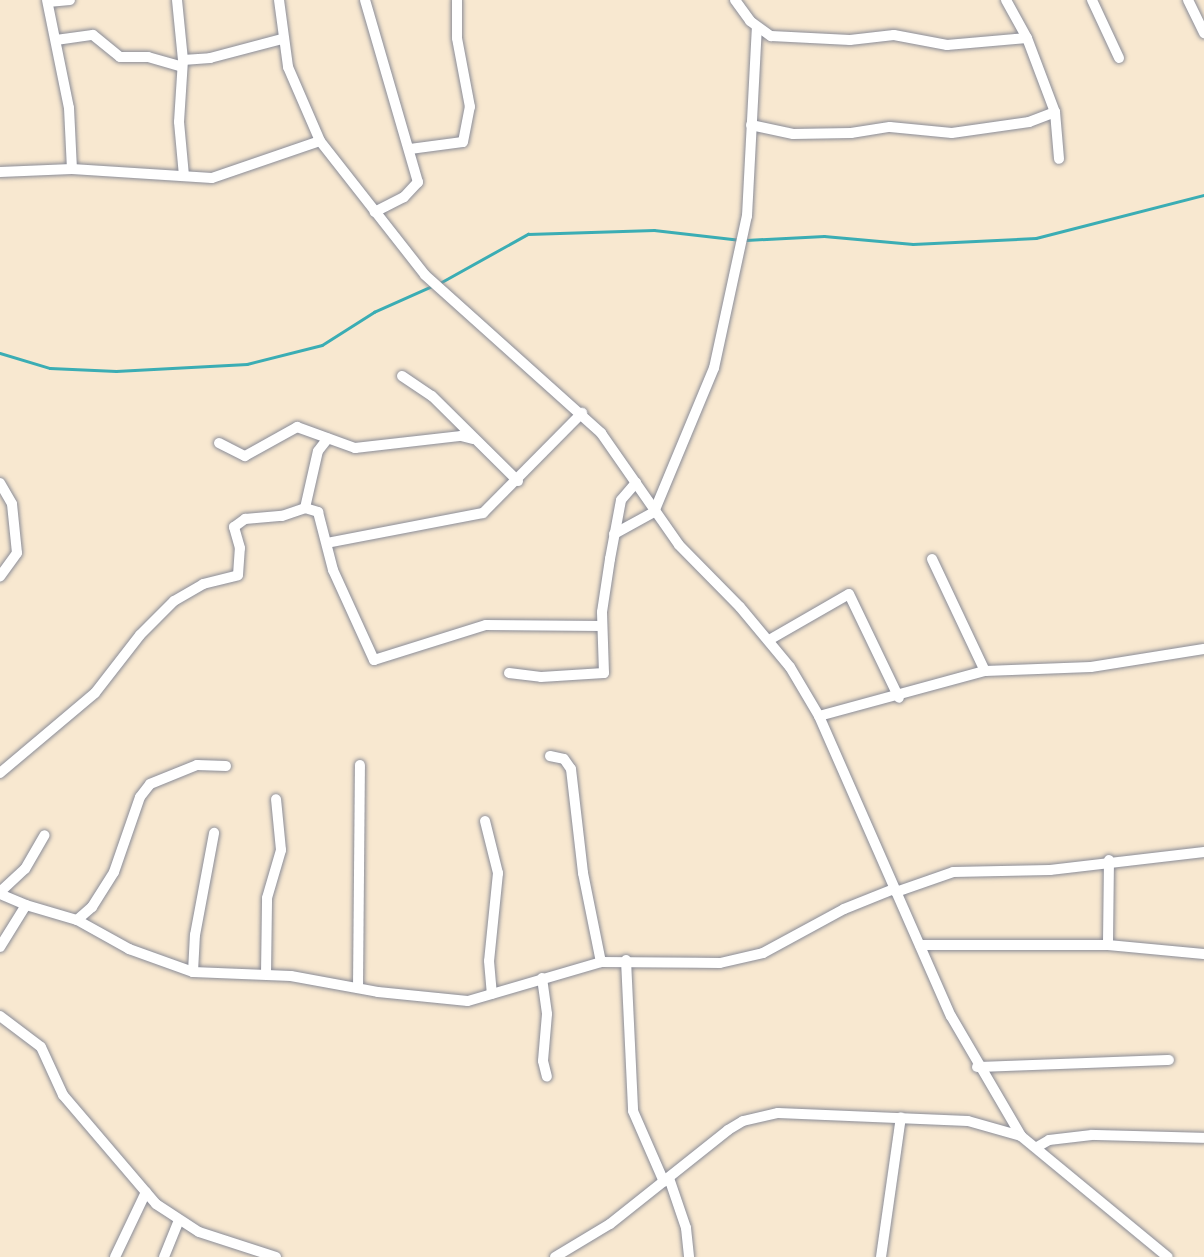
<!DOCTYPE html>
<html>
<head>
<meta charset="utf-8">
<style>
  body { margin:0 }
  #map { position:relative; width:1204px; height:1257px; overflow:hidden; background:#f8e8d0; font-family:Cardo,serif }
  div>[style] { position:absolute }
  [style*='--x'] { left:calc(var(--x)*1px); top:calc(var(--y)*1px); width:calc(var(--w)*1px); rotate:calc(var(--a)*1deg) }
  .stream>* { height:2.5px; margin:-1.25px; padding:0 1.25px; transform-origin:1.25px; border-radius:1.25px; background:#3badb4 }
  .roads { filter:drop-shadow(0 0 2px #8a8c97) drop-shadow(0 0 2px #8a8c97) }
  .minor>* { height:10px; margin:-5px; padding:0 5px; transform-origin:5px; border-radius:5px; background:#fff }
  span { translate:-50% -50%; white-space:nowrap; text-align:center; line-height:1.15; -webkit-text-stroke:6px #fcf5e5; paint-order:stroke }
</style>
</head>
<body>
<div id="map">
  <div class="stream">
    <i style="--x:746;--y:240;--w:78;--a:-2.9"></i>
    <i style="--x:824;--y:236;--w:89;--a:5.1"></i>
    <i style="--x:913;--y:244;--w:123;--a:-2.8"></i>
    <i style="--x:1036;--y:238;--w:173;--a:-14.4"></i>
    <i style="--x:438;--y:284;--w:103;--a:-29.1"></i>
    <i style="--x:528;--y:234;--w:126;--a:-1.8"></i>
    <i style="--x:654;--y:230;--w:87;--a:6.6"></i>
    <i style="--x:0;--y:353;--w:52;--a:16.7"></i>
    <i style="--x:50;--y:368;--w:66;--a:2.6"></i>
    <i style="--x:116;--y:371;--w:131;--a:-3.1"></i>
    <i style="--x:247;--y:364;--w:77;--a:-14.2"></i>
    <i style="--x:322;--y:345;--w:62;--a:-32.4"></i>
    <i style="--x:374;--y:312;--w:64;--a:-24.1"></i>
  </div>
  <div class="roads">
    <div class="minor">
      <i style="--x:47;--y:0;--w:110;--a:78.5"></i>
      <i style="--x:69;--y:108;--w:61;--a:87.2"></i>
      <i style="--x:177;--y:0;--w:60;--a:84.3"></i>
      <i style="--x:183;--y:60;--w:62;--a:93.7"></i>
      <i style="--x:179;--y:122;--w:54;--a:84.7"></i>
      <i style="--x:279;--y:0;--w:68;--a:82.3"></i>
      <i style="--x:288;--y:67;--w:81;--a:66.6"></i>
      <i style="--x:320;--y:141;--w:170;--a:51.9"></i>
      <i style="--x:425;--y:275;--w:237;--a:41.9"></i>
      <i style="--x:601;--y:433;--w:136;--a:55.1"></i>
      <i style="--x:679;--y:545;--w:87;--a:45.5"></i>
      <i style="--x:740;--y:607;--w:78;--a:50.2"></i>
      <i style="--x:790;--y:667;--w:57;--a:59.4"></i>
      <i style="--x:819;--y:716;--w:328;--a:66.3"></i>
      <i style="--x:951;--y:1016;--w:139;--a:59.7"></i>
      <i style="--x:365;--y:0;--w:190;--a:73.8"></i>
      <i style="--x:418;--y:182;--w:21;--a:133"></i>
      <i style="--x:404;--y:197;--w:33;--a:153"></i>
      <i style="--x:735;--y:0;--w:26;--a:54"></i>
      <i style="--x:750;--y:21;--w:26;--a:36"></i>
      <i style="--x:771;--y:36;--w:79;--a:2.9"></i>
      <i style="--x:850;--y:40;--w:44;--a:-6.5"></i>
      <i style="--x:894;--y:35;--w:54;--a:10.7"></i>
      <i style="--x:947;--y:45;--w:80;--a:-5"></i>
      <i style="--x:1027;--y:38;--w:79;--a:69.3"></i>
      <i style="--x:1055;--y:112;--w:47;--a:85.1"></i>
      <i style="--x:1006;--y:0;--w:43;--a:61.1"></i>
      <i style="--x:1092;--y:0;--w:64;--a:65"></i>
      <i style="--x:1188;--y:0;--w:37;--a:64"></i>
      <i style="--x:48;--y:2;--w:22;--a:-5"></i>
      <i style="--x:56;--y:40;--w:37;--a:-8"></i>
      <i style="--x:93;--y:35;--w:35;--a:39"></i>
      <i style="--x:120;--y:57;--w:28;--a:0"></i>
      <i style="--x:148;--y:57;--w:35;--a:16"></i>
      <i style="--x:183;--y:60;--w:27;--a:-4"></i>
      <i style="--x:210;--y:58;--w:74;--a:-14.8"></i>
      <i style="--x:751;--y:125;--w:43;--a:12.1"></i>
      <i style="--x:793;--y:134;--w:58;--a:-1"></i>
      <i style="--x:851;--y:133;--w:39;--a:-9"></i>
      <i style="--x:890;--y:127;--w:62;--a:5.5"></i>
      <i style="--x:952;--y:133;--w:78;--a:-8.1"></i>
      <i style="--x:1029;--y:122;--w:28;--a:-21"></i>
      <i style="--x:410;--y:149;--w:53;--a:-7.5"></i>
      <i style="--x:463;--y:142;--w:36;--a:-79"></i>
      <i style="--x:470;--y:107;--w:70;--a:-100.7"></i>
      <i style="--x:457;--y:38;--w:38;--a:-90"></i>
      <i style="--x:0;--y:172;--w:72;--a:-2.4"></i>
      <i style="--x:72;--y:169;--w:140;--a:3.7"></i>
      <i style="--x:212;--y:178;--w:114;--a:-18.9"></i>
      <i style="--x:402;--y:376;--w:36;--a:34"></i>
      <i style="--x:432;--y:396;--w:121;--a:44.7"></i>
      <i style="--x:219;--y:443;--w:29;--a:27"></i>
      <i style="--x:245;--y:456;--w:60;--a:-29.1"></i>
      <i style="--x:297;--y:427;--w:62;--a:19.9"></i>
      <i style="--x:355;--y:448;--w:107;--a:-6.5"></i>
      <i style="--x:461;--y:436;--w:12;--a:14"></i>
      <i style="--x:0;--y:483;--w:24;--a:60"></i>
      <i style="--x:12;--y:504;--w:49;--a:84.2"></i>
      <i style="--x:17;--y:553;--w:29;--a:126"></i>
      <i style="--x:305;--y:508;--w:58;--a:-77.2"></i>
      <i style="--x:318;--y:451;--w:16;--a:-52"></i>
      <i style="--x:614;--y:534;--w:46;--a:-28.8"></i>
      <i style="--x:654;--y:512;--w:156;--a:-67.4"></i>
      <i style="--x:714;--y:368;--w:156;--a:-77.8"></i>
      <i style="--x:747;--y:216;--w:188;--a:-87"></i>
      <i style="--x:327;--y:543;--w:159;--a:-10.9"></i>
      <i style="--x:483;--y:513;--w:141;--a:-45.3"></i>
      <i style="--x:932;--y:559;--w:124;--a:64.7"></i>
      <i style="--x:769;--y:640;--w:92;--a:-29.9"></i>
      <i style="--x:849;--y:594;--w:115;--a:64.3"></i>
      <i style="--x:509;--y:673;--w:32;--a:7"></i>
      <i style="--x:541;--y:677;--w:63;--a:-3.6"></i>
      <i style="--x:604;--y:673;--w:61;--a:-91.9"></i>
      <i style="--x:602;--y:612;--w:54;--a:-81.4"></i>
      <i style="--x:610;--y:559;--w:60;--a:-79.4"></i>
      <i style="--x:621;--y:500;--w:23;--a:-49"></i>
      <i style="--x:819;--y:716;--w:172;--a:-15.2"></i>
      <i style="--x:985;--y:671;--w:106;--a:-2.2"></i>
      <i style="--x:1091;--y:667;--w:114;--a:-9.1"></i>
      <i style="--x:550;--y:756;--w:14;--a:12"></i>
      <i style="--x:564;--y:759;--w:12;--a:55"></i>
      <i style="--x:571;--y:769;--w:105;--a:83.4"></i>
      <i style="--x:583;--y:873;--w:91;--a:78.6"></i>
      <i style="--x:0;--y:773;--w:124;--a:-40.1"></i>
      <i style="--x:95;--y:693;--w:73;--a:-52.2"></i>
      <i style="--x:140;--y:635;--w:48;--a:-45"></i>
      <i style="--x:174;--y:601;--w:34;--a:-30"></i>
      <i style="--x:203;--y:584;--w:36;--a:-14"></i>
      <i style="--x:238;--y:575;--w:27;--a:-86"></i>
      <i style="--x:240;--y:548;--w:22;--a:-106"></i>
      <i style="--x:234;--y:527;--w:14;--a:-36"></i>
      <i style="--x:245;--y:519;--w:37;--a:-5"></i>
      <i style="--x:282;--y:516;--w:24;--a:-19"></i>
      <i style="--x:305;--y:508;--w:14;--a:17"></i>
      <i style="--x:318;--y:512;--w:60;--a:75.5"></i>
      <i style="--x:333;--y:570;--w:99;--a:65.5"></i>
      <i style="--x:374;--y:660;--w:117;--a:-17.4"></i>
      <i style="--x:486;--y:625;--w:116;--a:0.5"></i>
      <i style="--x:485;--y:821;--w:54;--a:76"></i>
      <i style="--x:498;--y:873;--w:88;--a:95.8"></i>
      <i style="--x:489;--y:961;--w:33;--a:85"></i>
      <i style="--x:1109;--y:860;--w:85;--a:90.7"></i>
      <i style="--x:1108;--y:945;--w:96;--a:5.4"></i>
      <i style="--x:0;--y:892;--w:34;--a:-43"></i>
      <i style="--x:25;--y:869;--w:39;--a:-60"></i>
      <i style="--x:896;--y:892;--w:60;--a:-19.3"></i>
      <i style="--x:953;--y:872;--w:97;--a:-1.2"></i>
      <i style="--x:1050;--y:870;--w:155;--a:-6.7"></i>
      <i style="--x:0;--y:894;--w:28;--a:23"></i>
      <i style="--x:77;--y:920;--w:20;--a:-41"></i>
      <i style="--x:92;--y:907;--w:41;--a:-57.8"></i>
      <i style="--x:114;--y:872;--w:79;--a:-70.9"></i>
      <i style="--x:140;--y:797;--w:16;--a:-52"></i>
      <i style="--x:150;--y:784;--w:51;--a:-22"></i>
      <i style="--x:197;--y:765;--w:29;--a:2"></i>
      <i style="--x:920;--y:945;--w:188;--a:0"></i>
      <i style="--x:0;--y:947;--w:49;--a:-58.2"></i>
      <i style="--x:26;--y:905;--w:53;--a:16.4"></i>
      <i style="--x:77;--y:920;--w:60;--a:29.1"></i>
      <i style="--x:129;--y:949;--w:68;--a:19.8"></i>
      <i style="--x:193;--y:972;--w:98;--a:2.3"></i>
      <i style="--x:291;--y:976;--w:88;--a:10.4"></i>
      <i style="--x:378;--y:992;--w:90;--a:5.7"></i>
      <i style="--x:468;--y:1001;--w:139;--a:-16.3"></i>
      <i style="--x:601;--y:962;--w:119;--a:0.5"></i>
      <i style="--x:720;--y:963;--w:44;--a:-13.1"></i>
      <i style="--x:763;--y:953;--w:92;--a:-28.5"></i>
      <i style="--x:844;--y:909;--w:54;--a:-21.8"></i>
      <i style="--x:626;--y:960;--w:151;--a:87.3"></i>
      <i style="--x:633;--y:1111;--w:77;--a:66.4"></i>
      <i style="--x:193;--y:972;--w:37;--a:-87"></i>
      <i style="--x:195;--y:935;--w:104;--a:-79.4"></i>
      <i style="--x:266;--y:974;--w:76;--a:-89.2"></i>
      <i style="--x:267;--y:898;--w:50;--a:-73.7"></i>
      <i style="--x:281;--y:850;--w:51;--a:-95.6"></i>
      <i style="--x:542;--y:978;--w:36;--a:82"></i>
      <i style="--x:547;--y:1014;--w:47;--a:94.9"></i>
      <i style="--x:543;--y:1061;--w:16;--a:76"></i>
      <i style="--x:358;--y:988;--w:223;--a:-89.5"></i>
      <i style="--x:0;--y:1016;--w:51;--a:37.1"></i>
      <i style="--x:41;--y:1047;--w:53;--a:65.4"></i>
      <i style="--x:63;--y:1095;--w:143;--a:49.5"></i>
      <i style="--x:156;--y:1204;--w:51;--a:33.1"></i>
      <i style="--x:199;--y:1232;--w:81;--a:18"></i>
      <i style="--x:977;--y:1067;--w:192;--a:-2.1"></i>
      <i style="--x:1037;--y:1147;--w:14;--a:-30"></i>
      <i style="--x:1049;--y:1140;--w:43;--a:-6.6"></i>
      <i style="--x:1092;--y:1135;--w:112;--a:1.5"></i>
      <i style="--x:669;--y:1178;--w:53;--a:71.2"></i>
      <i style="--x:686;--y:1228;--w:29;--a:84"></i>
      <i style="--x:115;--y:1257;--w:72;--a:-64.5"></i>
      <i style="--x:164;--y:1257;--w:38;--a:-68"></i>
      <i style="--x:555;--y:1257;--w:64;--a:-31"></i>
      <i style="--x:610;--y:1224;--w:151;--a:-38.5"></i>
      <i style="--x:728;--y:1130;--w:17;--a:-31"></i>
      <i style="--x:743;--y:1121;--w:36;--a:-13"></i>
      <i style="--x:778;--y:1113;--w:190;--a:2.4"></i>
      <i style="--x:968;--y:1121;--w:55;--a:15.8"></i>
      <i style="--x:1021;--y:1136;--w:190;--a:39.5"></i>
      <i style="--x:881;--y:1257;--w:141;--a:-81.9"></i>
    </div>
  </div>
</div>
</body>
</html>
